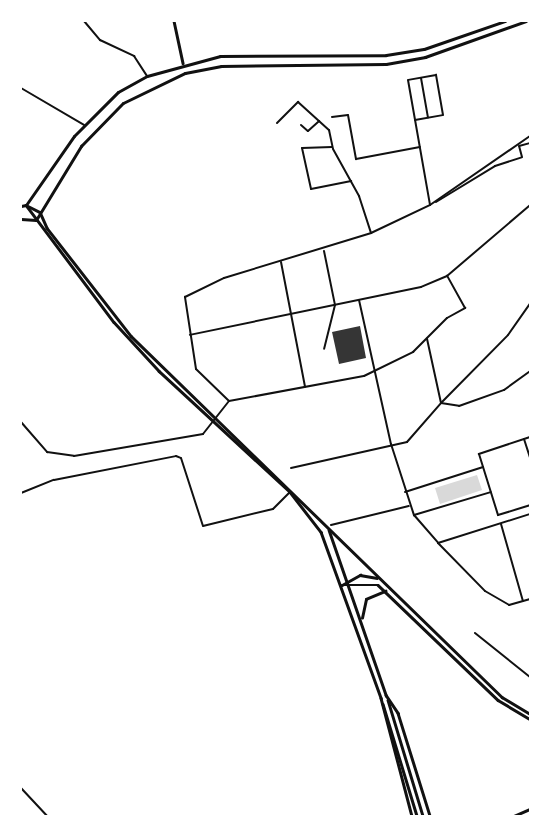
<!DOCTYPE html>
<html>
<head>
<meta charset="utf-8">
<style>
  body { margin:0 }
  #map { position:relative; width:551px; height:837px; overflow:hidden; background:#fff; font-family:Figtree,sans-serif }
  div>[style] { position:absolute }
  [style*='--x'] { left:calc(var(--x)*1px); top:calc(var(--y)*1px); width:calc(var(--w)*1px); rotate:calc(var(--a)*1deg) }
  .water>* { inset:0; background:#d9d9d9 }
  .building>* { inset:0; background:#353535 }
  .minor>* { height:2px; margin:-1px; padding:0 1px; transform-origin:1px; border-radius:1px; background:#111 }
  .tertiary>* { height:2.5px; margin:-1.25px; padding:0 1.25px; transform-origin:1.25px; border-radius:1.25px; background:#111 }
  .secondary>* { height:2.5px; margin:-1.25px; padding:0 1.25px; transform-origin:1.25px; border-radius:1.25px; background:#111 }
  .primary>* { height:3px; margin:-1.5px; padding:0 1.5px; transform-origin:1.5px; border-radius:1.5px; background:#111 }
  span { translate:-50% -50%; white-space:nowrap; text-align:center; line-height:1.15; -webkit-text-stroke:5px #fff; paint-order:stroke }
  .frame { position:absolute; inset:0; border:22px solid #fff; pointer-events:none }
</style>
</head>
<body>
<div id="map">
  <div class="water">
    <i style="clip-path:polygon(477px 475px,482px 490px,440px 504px,435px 488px)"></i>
  </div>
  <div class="building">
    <i style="clip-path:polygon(360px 326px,366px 358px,339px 364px,332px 332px)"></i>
  </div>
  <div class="minor">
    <i style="--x:84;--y:21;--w:25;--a:50"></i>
    <i style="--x:100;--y:40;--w:38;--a:25"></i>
    <i style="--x:134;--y:56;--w:24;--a:57"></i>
    <i style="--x:421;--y:78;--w:40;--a:80"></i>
    <i style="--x:21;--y:88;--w:73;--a:30.4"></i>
    <i style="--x:332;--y:117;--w:16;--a:-7"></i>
    <i style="--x:348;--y:115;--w:45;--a:79.7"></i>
    <i style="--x:356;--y:159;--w:65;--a:-10.6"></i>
    <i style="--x:415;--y:120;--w:28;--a:-10"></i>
    <i style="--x:443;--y:115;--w:41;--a:-99.9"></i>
    <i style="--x:436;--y:75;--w:28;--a:170"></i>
    <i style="--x:408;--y:80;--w:127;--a:80"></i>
    <i style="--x:277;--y:123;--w:30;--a:-45"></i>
    <i style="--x:298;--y:102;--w:42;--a:42.1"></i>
    <i style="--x:329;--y:130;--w:19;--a:78"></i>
    <i style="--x:333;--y:149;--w:54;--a:61"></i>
    <i style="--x:359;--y:196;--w:39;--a:72"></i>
    <i style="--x:301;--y:125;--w:9;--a:41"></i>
    <i style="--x:308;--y:131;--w:15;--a:-42"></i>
    <i style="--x:332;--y:147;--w:30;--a:178"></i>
    <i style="--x:302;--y:148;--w:42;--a:77.6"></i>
    <i style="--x:311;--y:189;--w:41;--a:-11.3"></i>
    <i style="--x:436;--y:202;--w:69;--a:-31.4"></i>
    <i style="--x:495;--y:166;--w:28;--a:-18"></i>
    <i style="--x:522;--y:157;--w:11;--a:-105"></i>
    <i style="--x:519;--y:146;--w:11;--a:-15"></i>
    <i style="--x:324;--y:251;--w:55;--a:78.5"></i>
    <i style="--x:335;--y:305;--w:45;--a:104"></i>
    <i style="--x:281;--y:262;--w:127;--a:79.1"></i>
    <i style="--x:447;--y:276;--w:109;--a:-40.5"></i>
    <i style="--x:359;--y:300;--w:148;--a:77.5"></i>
    <i style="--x:391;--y:444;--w:75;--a:72.1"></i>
    <i style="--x:414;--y:515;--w:37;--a:49"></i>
    <i style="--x:438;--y:543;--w:96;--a:-17.5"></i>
    <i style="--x:229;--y:401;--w:46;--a:-135.9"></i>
    <i style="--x:196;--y:369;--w:73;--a:-98.7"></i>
    <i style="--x:185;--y:297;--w:43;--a:-26"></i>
    <i style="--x:224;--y:278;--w:154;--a:-17"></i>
    <i style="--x:371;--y:233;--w:65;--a:-25.4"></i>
    <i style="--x:430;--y:205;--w:121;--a:-34.6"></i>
    <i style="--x:441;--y:403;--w:95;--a:-45.4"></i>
    <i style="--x:508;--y:335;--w:38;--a:-55"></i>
    <i style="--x:441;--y:403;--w:18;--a:9"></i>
    <i style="--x:459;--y:406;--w:48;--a:-19.6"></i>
    <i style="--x:504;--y:390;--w:32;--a:-36"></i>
    <i style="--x:21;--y:422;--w:40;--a:49"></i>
    <i style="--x:47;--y:452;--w:27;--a:8"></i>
    <i style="--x:74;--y:456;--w:131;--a:-9.7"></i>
    <i style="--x:203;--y:434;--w:42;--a:-51.8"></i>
    <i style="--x:229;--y:401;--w:137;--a:-10.5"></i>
    <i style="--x:364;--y:376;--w:55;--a:-26.1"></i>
    <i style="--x:413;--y:352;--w:48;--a:-45"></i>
    <i style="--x:447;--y:318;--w:21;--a:-29"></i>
    <i style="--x:465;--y:308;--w:37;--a:-119"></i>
    <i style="--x:447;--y:276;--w:28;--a:157"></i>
    <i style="--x:421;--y:287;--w:236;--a:168.3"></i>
    <i style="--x:530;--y:437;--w:54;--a:161.6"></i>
    <i style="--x:479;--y:454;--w:64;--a:72.7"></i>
    <i style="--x:498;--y:515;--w:34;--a:-17"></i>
    <i style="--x:524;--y:439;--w:19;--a:72"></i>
    <i style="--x:291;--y:468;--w:119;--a:-12.6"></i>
    <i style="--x:407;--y:442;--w:52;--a:-48.9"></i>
    <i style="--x:441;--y:403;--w:66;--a:-102.3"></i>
    <i style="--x:405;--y:492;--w:82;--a:-17.8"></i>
    <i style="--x:21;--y:493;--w:35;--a:-22"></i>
    <i style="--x:54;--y:480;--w:124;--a:-11.1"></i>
    <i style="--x:176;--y:456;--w:5;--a:22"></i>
    <i style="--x:181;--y:458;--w:71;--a:72.1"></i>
    <i style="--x:203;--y:526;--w:72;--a:-13.7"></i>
    <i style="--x:273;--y:509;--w:24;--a:-45"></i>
    <i style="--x:414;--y:515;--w:80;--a:-16.6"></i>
    <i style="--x:501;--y:524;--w:80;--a:74.1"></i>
    <i style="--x:331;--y:525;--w:80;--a:-13.7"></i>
    <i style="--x:438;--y:543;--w:67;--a:45.6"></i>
    <i style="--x:485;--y:591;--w:28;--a:30"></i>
    <i style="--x:509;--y:605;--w:22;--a:-16"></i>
    <i style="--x:475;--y:633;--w:70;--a:38.7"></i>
    <i style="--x:21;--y:788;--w:38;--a:47"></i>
  </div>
  <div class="tertiary">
    <i style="--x:174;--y:21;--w:43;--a:77.9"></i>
    <i style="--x:514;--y:816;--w:17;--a:-24"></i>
  </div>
  <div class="secondary">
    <i style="--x:26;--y:205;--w:146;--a:53.1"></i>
    <i style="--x:114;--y:322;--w:67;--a:47.4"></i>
    <i style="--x:159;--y:371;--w:178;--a:42.7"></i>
    <i style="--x:290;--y:492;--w:51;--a:52.2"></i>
    <i style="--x:321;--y:532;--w:177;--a:70.1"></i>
    <i style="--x:381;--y:698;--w:122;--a:75.3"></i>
    <i style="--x:28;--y:206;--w:13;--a:27"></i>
    <i style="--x:40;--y:212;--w:17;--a:66"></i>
    <i style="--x:47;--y:228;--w:137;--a:52.1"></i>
    <i style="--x:131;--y:336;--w:518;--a:44.22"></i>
    <i style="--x:502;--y:697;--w:33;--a:31"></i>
    <i style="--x:329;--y:530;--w:175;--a:70.9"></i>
    <i style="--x:386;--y:695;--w:22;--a:56"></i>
    <i style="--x:398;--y:713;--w:108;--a:72.7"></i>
    <i style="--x:342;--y:585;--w:36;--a:0"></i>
    <i style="--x:378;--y:585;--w:166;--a:43.8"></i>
    <i style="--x:498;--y:700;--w:37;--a:31"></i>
    <i style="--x:342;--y:585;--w:21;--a:-29"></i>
    <i style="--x:360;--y:575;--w:17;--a:10"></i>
    <i style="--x:362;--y:618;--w:19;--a:-78"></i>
    <i style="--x:366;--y:599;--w:21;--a:-23"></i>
    <i style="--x:388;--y:700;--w:121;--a:73.2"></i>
    <i style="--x:383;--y:704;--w:117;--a:73.1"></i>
  </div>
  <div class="primary">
    <i style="--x:21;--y:206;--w:5;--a:-11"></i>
    <i style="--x:26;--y:205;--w:84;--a:-55.2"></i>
    <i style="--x:74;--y:136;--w:62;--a:-45"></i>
    <i style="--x:118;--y:92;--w:33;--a:-29"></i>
    <i style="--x:147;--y:76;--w:76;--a:-15.3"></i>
    <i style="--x:220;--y:56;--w:166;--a:-0.3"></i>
    <i style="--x:386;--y:55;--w:38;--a:-9"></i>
    <i style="--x:424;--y:49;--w:86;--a:-19.1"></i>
    <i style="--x:21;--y:219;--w:15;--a:4"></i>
    <i style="--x:36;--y:220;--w:87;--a:-58.7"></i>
    <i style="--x:81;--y:146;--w:60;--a:-45.7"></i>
    <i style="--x:123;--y:103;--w:69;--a:-25.8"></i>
    <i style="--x:185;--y:73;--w:37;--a:-11"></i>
    <i style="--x:221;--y:66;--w:165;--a:-0.7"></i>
    <i style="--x:386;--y:64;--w:40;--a:-10"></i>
    <i style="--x:425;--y:57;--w:107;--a:-19.6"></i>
  </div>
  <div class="frame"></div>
</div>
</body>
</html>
